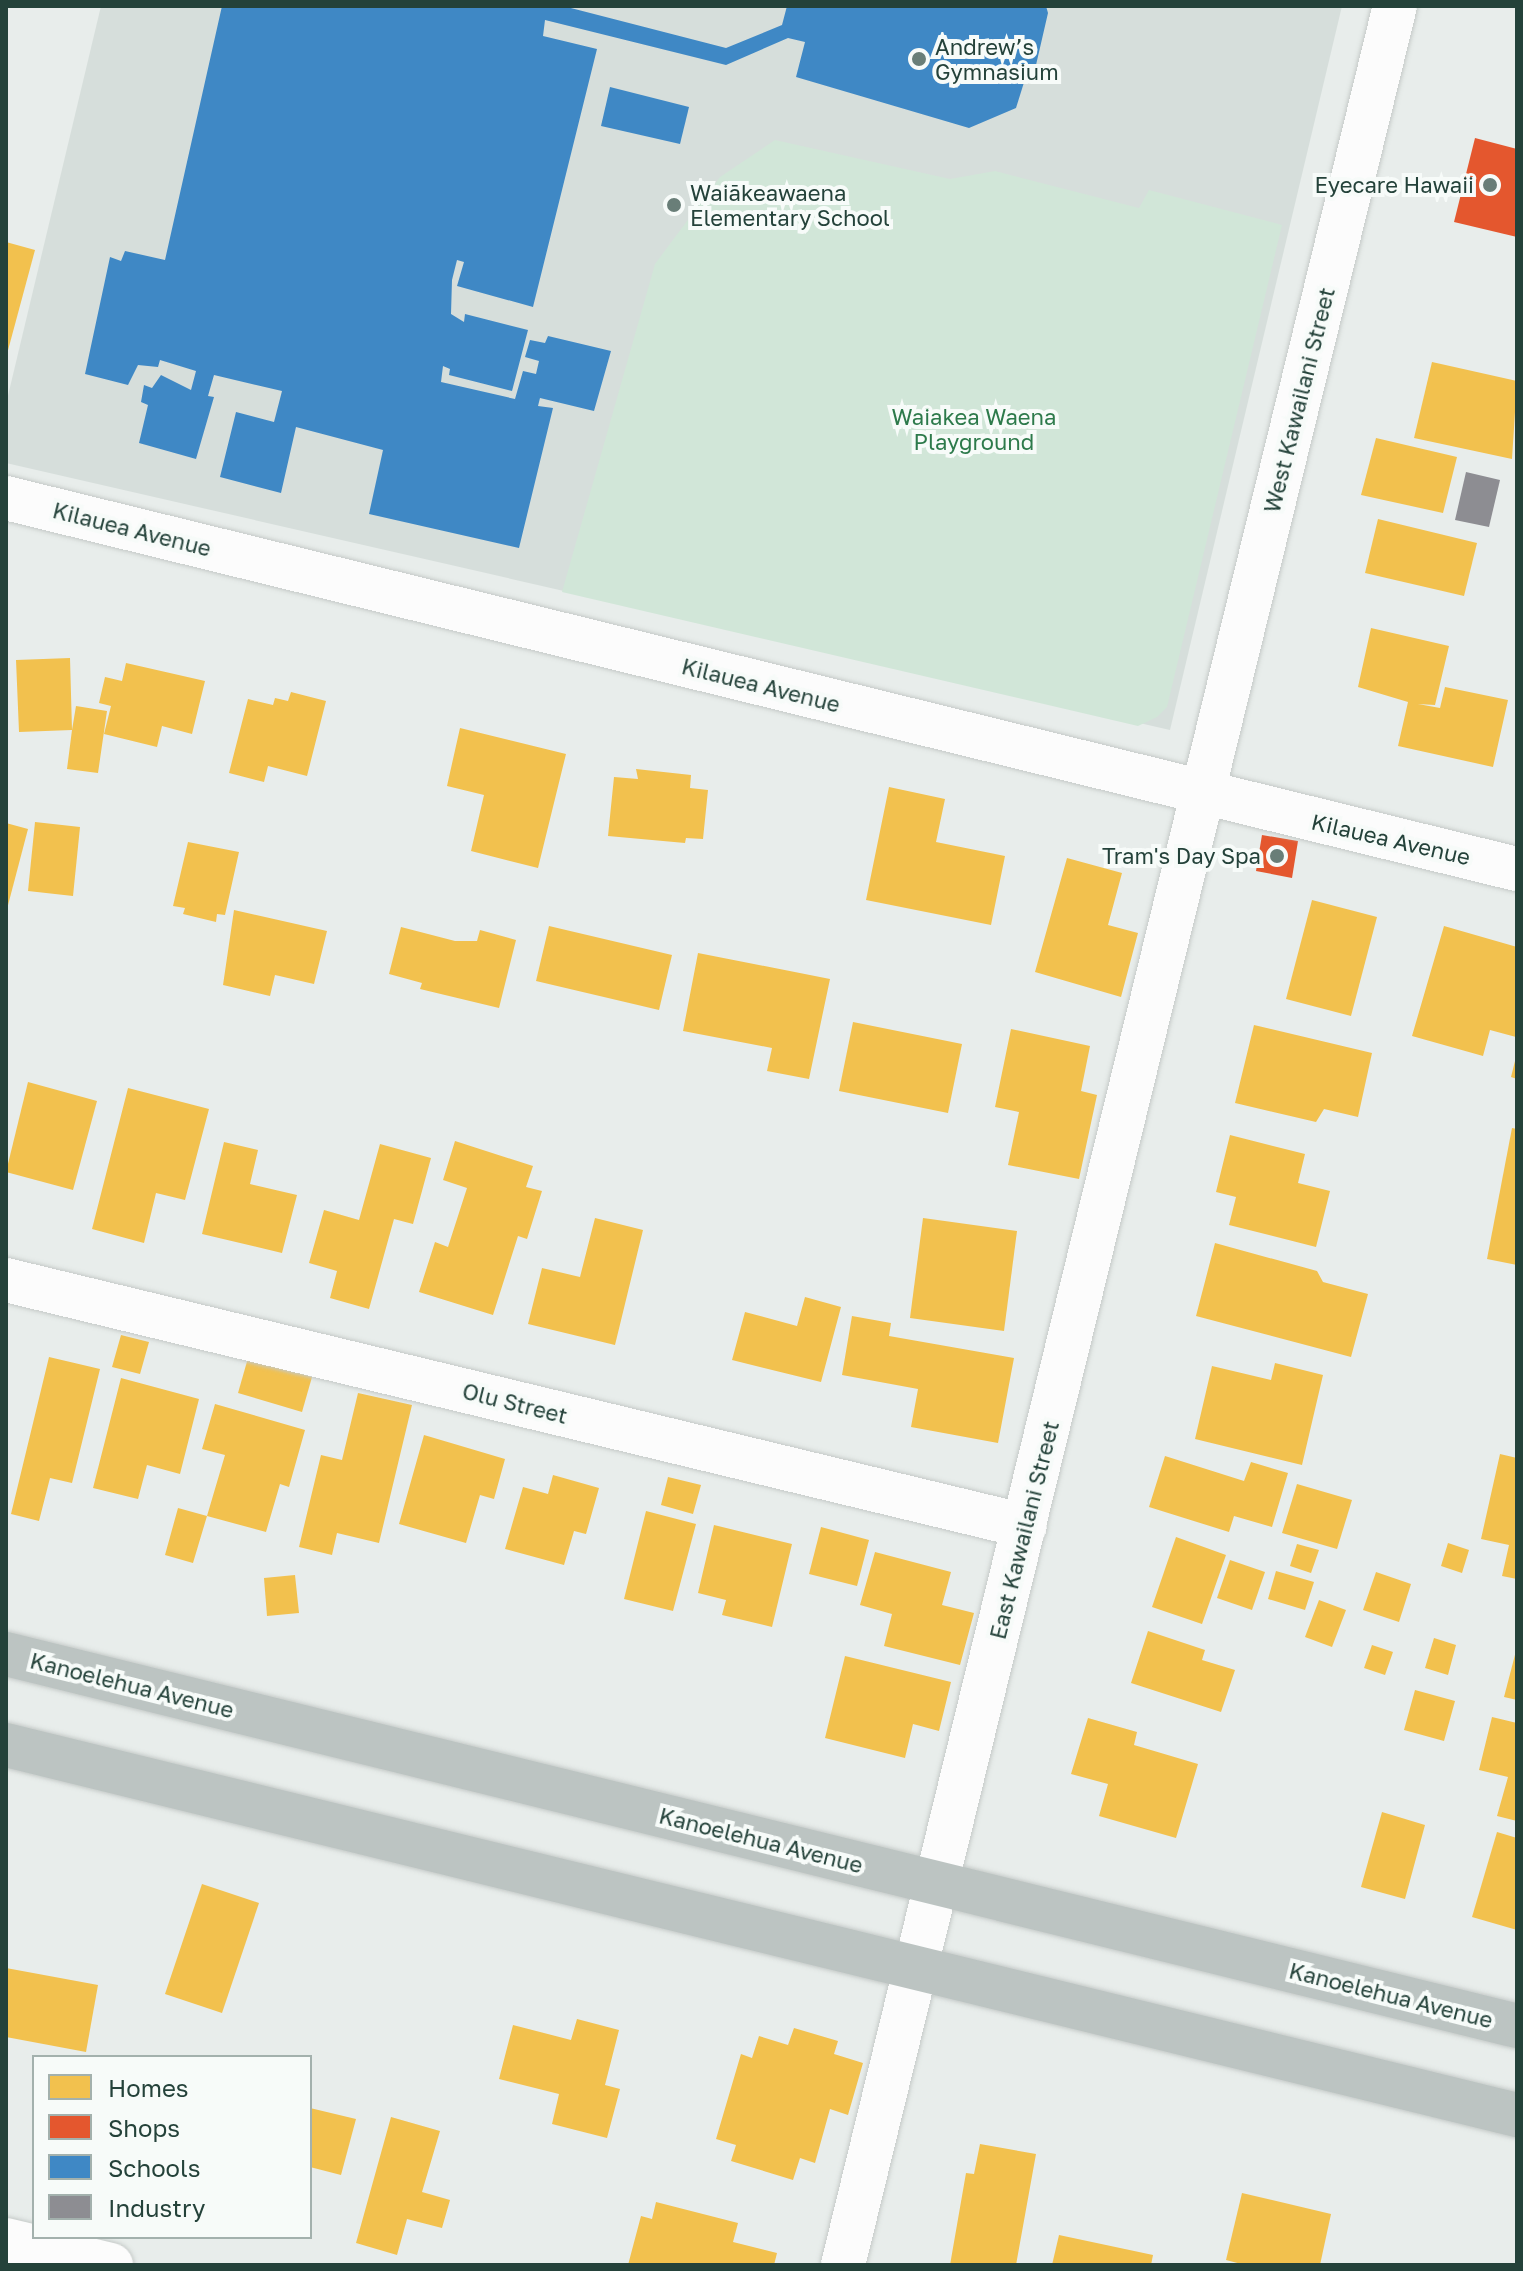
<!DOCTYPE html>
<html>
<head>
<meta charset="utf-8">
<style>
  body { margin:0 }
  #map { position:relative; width:1523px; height:2271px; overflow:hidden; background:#e8edeb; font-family:"Golos Text",sans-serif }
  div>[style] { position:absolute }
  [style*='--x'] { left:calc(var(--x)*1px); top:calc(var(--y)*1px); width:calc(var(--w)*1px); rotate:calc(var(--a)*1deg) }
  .built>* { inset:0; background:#d6dedb }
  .green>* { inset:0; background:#d1e6d8 }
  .homes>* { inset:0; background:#f2c14e }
  .shops>* { inset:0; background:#e4572e }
  .schools>* { inset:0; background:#3f88c5 }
  .industry>* { inset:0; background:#8d8d92 }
  .roads { filter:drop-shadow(0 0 2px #c5cac8) drop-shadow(0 0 2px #c5cac8) }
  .minor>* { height:44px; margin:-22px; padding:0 22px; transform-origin:22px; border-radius:22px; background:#fcfcfc }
  .highway>* { height:44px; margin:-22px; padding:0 22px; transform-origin:22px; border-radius:22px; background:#bcc4c2 }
  .dots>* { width:22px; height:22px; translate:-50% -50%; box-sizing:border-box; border:4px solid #f7fbf9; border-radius:50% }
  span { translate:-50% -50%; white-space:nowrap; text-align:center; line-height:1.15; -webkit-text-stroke:8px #f7fbf9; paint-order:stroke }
  .poi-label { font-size:22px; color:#24423a }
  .left { translate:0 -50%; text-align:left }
  .right { translate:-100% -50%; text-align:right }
  .street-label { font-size:22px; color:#24423a }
  .park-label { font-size:22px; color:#2d7a4b }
  .frame { position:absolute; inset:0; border:8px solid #24423a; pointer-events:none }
  .legend { position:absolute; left:32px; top:2055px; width:280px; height:184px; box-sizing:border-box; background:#f7fbf9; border:2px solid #a3b1ad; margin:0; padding:10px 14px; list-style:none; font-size:24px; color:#24423a }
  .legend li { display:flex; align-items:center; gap:16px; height:40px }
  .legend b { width:40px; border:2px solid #a3b1ad }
</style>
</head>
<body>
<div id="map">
  <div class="built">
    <i style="clip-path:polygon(101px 6px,1342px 6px,1170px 730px,6px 463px,6px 404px)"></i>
  </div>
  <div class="green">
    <i style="clip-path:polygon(775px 140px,950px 179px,995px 171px,1139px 208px,1149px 190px,1282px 225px,1167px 707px,1157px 717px,1138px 726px,562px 592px,655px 264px,720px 177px)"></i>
  </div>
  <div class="homes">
    <i style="clip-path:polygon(6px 242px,35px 250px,7px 354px,6px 353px)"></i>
    <i style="clip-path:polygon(1432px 362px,1517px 381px,1512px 459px,1414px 438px)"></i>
    <i style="clip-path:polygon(1376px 438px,1457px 457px,1443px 513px,1361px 495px)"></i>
    <i style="clip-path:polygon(1378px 519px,1477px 543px,1464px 596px,1365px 573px)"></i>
    <i style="clip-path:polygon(1371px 628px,1449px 646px,1435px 705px,1418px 704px,1440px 708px,1445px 687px,1508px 700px,1493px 767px,1398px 746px,1408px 702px,1358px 687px)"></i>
    <i style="clip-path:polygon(70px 658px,72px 730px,76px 706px,107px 711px,98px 773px,67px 769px,72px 730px,19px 732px,16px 660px)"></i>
    <i style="clip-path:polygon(126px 663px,205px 681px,192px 734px,162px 726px,157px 747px,104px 734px,111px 706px,99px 703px,105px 677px,122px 681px)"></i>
    <i style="clip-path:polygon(291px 692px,326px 701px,307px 776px,268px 766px,264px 782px,229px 773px,248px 699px,273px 705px,275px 698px,288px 701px)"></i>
    <i style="clip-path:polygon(460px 728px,566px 754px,538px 868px,471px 851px,484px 795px,447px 786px)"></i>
    <i style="clip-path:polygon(636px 769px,691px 775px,690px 788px,708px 790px,703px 839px,686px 838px,685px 843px,608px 836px,614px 777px,638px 779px)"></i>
    <i style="clip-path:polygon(889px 787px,945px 799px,936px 842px,1005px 856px,991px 925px,866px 900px)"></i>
    <i style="clip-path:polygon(35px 822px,80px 827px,73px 896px,28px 891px)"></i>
    <i style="clip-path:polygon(6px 823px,28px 829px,7px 909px,6px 909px)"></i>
    <i style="clip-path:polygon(188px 842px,239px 852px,225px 915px,217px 914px,216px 922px,183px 914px,185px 908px,173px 906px)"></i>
    <i style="clip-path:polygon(1067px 858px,1122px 873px,1108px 925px,1138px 933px,1121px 997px,1035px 972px)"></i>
    <i style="clip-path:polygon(1312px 900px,1377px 917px,1351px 1016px,1286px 999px)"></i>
    <i style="clip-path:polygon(234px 910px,327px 931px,314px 984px,275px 975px,270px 996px,223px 985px)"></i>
    <i style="clip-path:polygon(549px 926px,672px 955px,659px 1010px,536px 981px)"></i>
    <i style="clip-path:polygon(1444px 926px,1517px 947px,1516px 1037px,1490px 1030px,1483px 1056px,1412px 1036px)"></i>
    <i style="clip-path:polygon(401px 927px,455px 941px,477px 941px,480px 930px,516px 940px,499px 1008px,420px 989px,422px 983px,389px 974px)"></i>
    <i style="clip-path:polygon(698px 953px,830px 979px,809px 1079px,767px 1071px,772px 1048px,683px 1031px)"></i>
    <i style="clip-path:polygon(853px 1022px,962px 1044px,948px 1113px,839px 1091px)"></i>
    <i style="clip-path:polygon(1254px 1025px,1372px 1053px,1358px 1117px,1324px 1109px,1316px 1122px,1235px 1103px)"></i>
    <i style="clip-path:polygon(1011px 1029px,1090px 1046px,1081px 1091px,1097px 1095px,1079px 1179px,1008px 1165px,1019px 1112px,995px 1107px)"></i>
    <i style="clip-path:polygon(1516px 1057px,1517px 1057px,1517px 1079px,1511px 1077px)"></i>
    <i style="clip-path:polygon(28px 1082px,97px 1101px,73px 1190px,6px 1172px)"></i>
    <i style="clip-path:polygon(128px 1088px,209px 1109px,185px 1200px,156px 1193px,144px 1243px,92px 1229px)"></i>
    <i style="clip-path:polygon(1512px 1128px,1517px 1129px,1517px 1265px,1487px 1259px)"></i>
    <i style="clip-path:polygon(1230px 1135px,1305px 1154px,1298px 1183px,1330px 1191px,1316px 1247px,1229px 1225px,1236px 1197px,1216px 1192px)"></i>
    <i style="clip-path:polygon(455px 1141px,533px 1166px,526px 1187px,542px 1191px,527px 1239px,518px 1236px,493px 1315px,419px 1292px,435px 1242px,448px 1247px,467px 1188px,443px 1180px)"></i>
    <i style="clip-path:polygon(224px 1142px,258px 1150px,250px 1184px,297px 1195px,282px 1253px,202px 1234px)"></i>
    <i style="clip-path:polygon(380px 1144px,431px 1158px,413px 1224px,394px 1219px,369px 1309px,330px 1298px,337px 1271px,309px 1263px,324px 1210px,359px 1220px)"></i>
    <i style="clip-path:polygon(595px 1218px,643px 1230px,615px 1345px,528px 1324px,542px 1268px,580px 1277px)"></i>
    <i style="clip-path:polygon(923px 1218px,1017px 1231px,1004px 1331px,910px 1318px)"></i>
    <i style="clip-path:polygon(1215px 1243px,1317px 1271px,1323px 1282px,1368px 1294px,1351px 1357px,1196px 1316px)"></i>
    <i style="clip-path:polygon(805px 1297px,841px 1307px,821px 1382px,732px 1360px,745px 1312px,797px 1326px)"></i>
    <i style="clip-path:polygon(852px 1316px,891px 1323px,889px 1336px,1014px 1358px,998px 1443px,911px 1427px,918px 1389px,842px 1375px)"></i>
    <i style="clip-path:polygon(121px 1335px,149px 1342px,140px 1374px,112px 1367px)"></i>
    <i style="clip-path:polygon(49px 1357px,100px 1369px,72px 1483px,50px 1478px,39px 1521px,11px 1514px)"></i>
    <i style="clip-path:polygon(248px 1358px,312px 1377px,302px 1412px,238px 1393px)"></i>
    <i style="clip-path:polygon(1275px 1363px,1323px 1375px,1302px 1465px,1195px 1439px,1212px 1366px,1271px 1380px)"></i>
    <i style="clip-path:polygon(121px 1378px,199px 1399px,180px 1474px,147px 1465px,138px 1499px,93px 1488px)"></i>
    <i style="clip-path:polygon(358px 1393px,412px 1405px,379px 1543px,337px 1533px,332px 1555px,299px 1547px,321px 1455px,342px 1460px)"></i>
    <i style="clip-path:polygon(215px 1404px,305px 1430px,289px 1487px,280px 1484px,266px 1532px,207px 1516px,193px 1563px,165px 1555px,178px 1508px,207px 1516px,225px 1455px,202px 1449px)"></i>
    <i style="clip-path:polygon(424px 1435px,505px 1459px,494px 1499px,480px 1495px,466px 1543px,399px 1524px)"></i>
    <i style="clip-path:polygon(1500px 1454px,1517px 1458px,1517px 1579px,1502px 1576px,1509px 1545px,1481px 1539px)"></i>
    <i style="clip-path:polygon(1165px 1456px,1244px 1481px,1251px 1462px,1288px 1473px,1272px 1527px,1234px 1516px,1229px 1532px,1149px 1507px)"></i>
    <i style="clip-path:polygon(553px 1475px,599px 1488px,586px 1534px,574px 1531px,564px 1565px,505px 1549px,523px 1487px,548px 1494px)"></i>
    <i style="clip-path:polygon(668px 1477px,701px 1485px,693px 1514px,661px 1505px)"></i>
    <i style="clip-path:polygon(1297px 1484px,1352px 1500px,1337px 1549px,1282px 1533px)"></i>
    <i style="clip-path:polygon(646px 1511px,696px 1524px,673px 1611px,624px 1599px)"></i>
    <i style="clip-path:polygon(714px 1525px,792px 1544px,772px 1627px,722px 1615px,726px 1600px,698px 1593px)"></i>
    <i style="clip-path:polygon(821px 1527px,869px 1540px,857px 1586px,809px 1574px)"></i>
    <i style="clip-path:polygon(1176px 1537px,1226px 1555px,1202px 1624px,1152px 1607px)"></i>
    <i style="clip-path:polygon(1448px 1543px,1469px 1550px,1462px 1573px,1441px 1566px)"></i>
    <i style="clip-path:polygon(1297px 1544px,1319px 1550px,1311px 1573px,1290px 1566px)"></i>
    <i style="clip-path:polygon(875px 1552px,951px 1572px,942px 1605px,974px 1613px,960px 1665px,884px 1646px,892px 1614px,860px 1605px)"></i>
    <i style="clip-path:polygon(1230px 1560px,1265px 1572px,1252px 1610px,1217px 1598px)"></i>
    <i style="clip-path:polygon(1276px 1571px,1314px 1582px,1305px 1610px,1268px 1599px)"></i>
    <i style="clip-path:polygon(1376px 1572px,1411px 1584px,1399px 1622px,1363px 1610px)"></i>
    <i style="clip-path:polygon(295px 1575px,299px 1613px,267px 1616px,264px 1578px)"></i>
    <i style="clip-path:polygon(1319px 1600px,1346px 1610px,1332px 1647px,1305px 1637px)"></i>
    <i style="clip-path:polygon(1148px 1631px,1205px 1650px,1202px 1660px,1235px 1670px,1221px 1712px,1131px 1683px)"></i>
    <i style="clip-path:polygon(1434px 1638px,1456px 1645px,1448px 1675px,1425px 1668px)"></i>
    <i style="clip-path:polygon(1372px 1645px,1393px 1652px,1385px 1675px,1364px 1668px)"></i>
    <i style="clip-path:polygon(1516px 1651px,1517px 1651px,1517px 1700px,1504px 1697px)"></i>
    <i style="clip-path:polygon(845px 1656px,951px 1682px,939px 1731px,913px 1724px,905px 1758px,825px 1738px)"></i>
    <i style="clip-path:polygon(1415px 1690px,1455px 1701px,1444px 1741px,1404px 1730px)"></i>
    <i style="clip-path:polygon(1492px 1717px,1517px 1723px,1517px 1821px,1497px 1816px,1508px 1777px,1479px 1770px)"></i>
    <i style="clip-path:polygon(1088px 1718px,1137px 1732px,1134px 1745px,1198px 1764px,1176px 1838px,1099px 1816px,1108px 1784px,1071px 1774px)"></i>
    <i style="clip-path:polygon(1382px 1812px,1425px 1825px,1405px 1899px,1361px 1887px)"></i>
    <i style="clip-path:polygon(1497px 1832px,1517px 1838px,1517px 1930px,1472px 1917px)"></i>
    <i style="clip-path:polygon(202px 1884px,259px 1903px,222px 2013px,165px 1994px)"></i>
    <i style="clip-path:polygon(6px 1968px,98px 1985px,86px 2052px,6px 2037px)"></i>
    <i style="clip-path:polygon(577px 2019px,619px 2030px,605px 2085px,620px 2089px,607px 2138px,552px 2124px,559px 2094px,499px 2079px,513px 2025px,571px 2040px)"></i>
    <i style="clip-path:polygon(794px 2028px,838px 2041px,834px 2054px,863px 2063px,848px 2115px,830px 2109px,815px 2163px,800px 2158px,793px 2180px,731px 2161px,736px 2145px,716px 2139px,741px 2054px,752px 2058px,759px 2036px,788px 2045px)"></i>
    <i style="clip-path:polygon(310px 2108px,356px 2119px,341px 2175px,310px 2167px)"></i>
    <i style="clip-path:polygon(391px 2117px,440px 2131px,422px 2192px,450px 2200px,442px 2228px,407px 2219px,397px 2255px,356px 2243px)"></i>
    <i style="clip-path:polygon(980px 2144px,1036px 2154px,1016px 2265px,950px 2265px,966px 2173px,974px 2174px)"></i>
    <i style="clip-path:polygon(1242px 2193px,1331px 2214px,1320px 2265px,1245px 2265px,1226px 2260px)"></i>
    <i style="clip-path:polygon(656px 2202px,738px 2223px,733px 2242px,777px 2253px,774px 2265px,628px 2265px,641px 2216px,652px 2219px)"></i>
    <i style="clip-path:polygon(1059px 2235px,1153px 2255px,1151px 2265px,1052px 2265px)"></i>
  </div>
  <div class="shops">
    <i style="clip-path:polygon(1475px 138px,1517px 149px,1517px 237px,1454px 222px)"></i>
    <i style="clip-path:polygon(1262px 835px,1298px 841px,1292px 878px,1256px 871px)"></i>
  </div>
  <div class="schools">
    <i style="clip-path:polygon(222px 6px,563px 6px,726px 48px,782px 25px,787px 6px,1046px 6px,1048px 13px,1033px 78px,1026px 76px,1016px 108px,969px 128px,796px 77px,805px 42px,788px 38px,726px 65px,545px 20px,543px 36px,597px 49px,533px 307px,457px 286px,464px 262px,457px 260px,452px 280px,451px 314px,464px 322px,465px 314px,528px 330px,512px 391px,449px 375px,450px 369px,443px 366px,441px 382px,515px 399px,523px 371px,536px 374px,539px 361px,525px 357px,530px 340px,545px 343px,548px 336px,611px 351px,594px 411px,540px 398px,538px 406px,553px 408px,519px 548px,369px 514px,383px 450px,296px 427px,281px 493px,220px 477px,236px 412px,274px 422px,282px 391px,214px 375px,208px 396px,214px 397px,196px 459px,139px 443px,148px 405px,141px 402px,144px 385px,152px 388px,161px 375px,191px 390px,196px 371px,160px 360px,158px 367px,138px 365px,128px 385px,85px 374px,110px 257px,121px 261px,125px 251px,165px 260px)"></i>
    <i style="clip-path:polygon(610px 87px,689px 107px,680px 144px,601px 126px)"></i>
  </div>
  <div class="industry">
    <i style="clip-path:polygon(1466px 472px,1500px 480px,1489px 527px,1455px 520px)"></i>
  </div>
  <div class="roads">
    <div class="minor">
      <i style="--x:6;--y:498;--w:1556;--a:13.8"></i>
      <i style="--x:6;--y:1280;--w:1048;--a:13.57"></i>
      <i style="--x:6;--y:2240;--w:108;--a:13.4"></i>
      <i style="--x:843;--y:2265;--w:2325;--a:-76.27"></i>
    </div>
    <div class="highway">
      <i style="--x:6;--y:1654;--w:1556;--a:13.83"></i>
      <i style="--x:6;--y:1745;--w:1556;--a:13.76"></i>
    </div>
  </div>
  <div class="dots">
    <i style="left:919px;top:59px;background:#697e78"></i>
    <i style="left:1490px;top:185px;background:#697e78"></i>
    <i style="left:674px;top:205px;background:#697e78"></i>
    <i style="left:1277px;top:856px;background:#697e78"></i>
  </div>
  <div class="poi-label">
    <span class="left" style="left:935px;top:59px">Andrew’s<br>Gymnasium</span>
    <span class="right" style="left:1474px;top:185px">Eyecare Hawaii</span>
    <span class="left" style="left:690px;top:205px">Waiākeawaena<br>Elementary School</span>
    <span class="right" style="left:1261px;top:856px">Tram's Day Spa</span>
  </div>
  <div class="street-label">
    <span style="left:1299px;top:400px;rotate:-76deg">West Kawailani Street</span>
    <span style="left:132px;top:529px;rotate:14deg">Kilauea Avenue</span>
    <span style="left:761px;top:685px;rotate:14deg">Kilauea Avenue</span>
    <span style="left:1391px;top:839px;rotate:13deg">Kilauea Avenue</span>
    <span style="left:515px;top:1403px;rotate:14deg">Olu Street</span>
    <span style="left:1024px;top:1530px;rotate:-76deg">East Kawailani Street</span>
    <span style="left:132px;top:1685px;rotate:14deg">Kanoelehua Avenue</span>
    <span style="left:761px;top:1840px;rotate:14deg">Kanoelehua Avenue</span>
    <span style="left:1391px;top:1995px;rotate:14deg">Kanoelehua Avenue</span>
  </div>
  <div class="park-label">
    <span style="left:974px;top:429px">Waiakea Waena<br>Playground</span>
  </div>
  <div class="frame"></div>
  <ul class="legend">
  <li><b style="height:22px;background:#f2c14e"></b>Homes</li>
  <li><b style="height:22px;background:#e4572e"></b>Shops</li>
  <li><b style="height:22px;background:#3f88c5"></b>Schools</li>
  <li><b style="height:22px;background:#8d8d92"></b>Industry</li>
  </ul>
</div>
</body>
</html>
